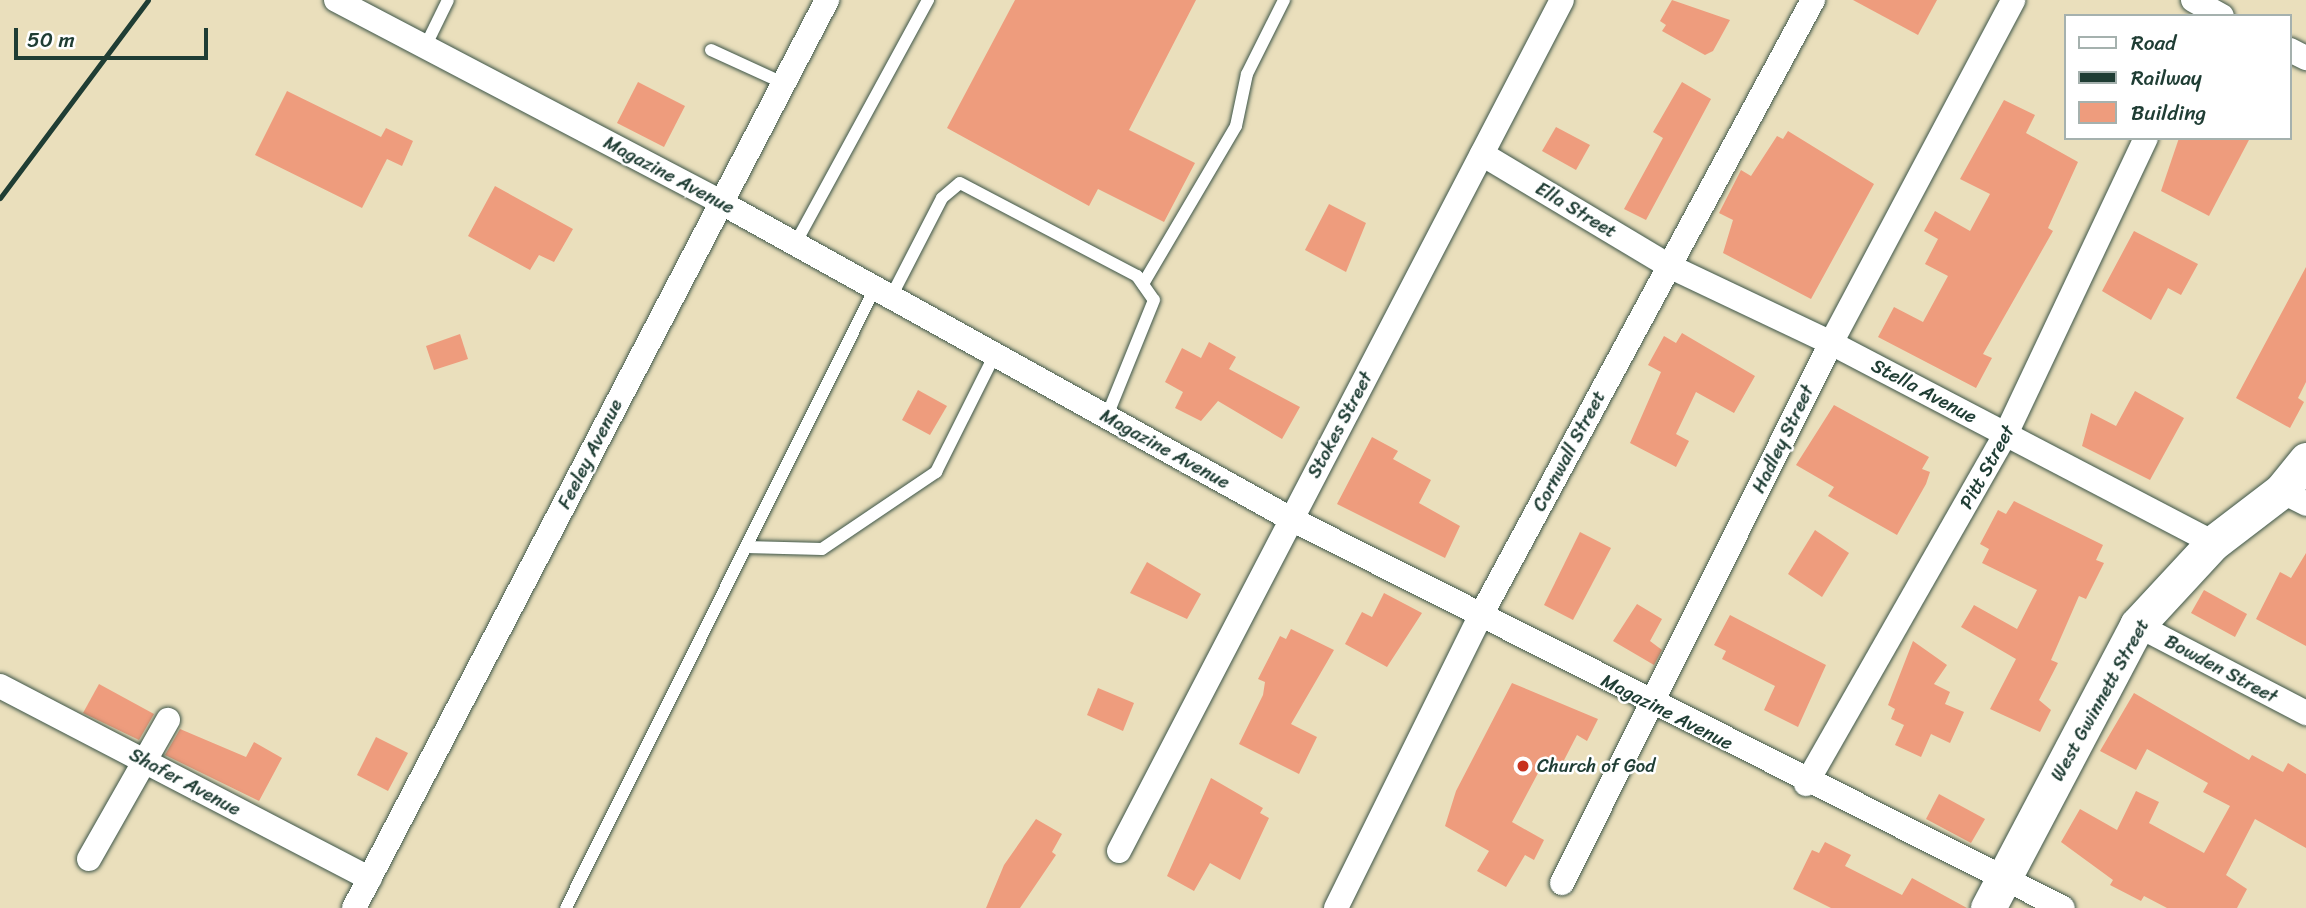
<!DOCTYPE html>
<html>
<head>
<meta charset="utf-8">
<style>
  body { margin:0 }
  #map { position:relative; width:2306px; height:908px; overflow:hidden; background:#eadfbc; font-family:Sriracha,sans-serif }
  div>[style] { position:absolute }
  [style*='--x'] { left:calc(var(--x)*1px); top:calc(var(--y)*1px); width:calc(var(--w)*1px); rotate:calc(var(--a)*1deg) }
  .building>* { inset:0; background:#ee9c7d }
  .roads { filter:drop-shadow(0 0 2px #3d5548) drop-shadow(0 0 2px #3d5548) }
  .service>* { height:12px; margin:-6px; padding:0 6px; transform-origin:6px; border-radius:6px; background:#fff }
  .minor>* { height:24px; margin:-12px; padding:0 12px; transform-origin:12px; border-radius:12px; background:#fff }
  .secondary>* { height:35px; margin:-17.5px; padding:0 17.5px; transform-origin:17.5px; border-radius:17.5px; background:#fff }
  .rail>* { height:5px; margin:-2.5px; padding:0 2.5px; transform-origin:2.5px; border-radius:2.5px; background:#1f3d34 }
  .dots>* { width:19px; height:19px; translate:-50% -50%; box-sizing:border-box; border:4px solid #fff; border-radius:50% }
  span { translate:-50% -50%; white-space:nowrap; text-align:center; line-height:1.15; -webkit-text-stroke:5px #fff; paint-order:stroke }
  .street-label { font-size:19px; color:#1f3d34 }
  .poi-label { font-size:19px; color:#1f3d34 }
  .left { translate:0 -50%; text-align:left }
  .legend { position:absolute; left:2064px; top:14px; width:228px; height:126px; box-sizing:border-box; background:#fff; border:2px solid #a5b1ae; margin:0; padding:9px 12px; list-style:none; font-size:21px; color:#1f3d34 }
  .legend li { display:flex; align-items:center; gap:14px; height:35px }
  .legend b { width:35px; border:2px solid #a5b1ae }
  .scale { position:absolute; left:14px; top:28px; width:194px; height:32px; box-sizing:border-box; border:4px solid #1f3d34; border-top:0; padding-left:9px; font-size:21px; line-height:24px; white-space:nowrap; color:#1f3d34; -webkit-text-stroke:5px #fff; paint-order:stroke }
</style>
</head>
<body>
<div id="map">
  <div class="building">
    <i style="clip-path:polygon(1015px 0,1196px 0,1129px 130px,1195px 163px,1164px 222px,1098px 189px,1089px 206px,947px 128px)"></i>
    <i style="clip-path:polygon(1672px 0,1730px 20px,1713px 51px,1705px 55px,1662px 31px,1666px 25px,1660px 21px)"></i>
    <i style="clip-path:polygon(1853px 0,1937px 0,1918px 35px)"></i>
    <i style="clip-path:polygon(638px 82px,685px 106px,664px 147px,617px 123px)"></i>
    <i style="clip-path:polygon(1682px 82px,1711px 99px,1646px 220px,1624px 209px,1663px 138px,1653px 132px)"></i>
    <i style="clip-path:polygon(287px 91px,381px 137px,386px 128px,413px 141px,402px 166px,387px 159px,362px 208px,255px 155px)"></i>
    <i style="clip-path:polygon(2004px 100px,2035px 115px,2026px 133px,2078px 162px,2048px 228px,2053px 231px,1983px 354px,1992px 358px,1976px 388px,1878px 337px,1894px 307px,1923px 322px,1948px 276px,1925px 264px,1938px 239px,1924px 231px,1935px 211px,1970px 231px,1990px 194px,1960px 179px)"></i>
    <i style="clip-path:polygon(1556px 127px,1590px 145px,1576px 170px,1542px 151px)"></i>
    <i style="clip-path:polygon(1788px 131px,1874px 184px,1811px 299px,1723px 253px,1733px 220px,1719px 213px,1741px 170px,1751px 176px,1777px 136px,1783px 139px)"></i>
    <i style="clip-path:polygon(2179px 138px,2250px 138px,2209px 216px,2161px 191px)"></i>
    <i style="clip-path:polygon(495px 186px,573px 229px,554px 262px,539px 255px,530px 270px,468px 236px)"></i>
    <i style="clip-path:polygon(1329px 204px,1366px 223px,1346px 272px,1305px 250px)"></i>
    <i style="clip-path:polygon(2134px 231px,2198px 264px,2181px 295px,2168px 288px,2151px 320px,2102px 291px)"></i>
    <i style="clip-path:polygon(2306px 267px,2306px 382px,2298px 398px,2304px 402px,2290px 428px,2236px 398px)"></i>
    <i style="clip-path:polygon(1682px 333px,1755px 376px,1734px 413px,1696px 392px,1676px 434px,1689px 441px,1676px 467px,1630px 443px,1661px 372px,1648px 365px,1664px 336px,1676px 343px)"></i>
    <i style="clip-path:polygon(460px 334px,468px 359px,434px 370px,426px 346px)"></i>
    <i style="clip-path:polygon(1209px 342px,1236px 357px,1229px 369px,1300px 407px,1282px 439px,1218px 401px,1201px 421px,1175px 408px,1183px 392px,1165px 382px,1182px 348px,1201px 358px)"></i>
    <i style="clip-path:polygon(918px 390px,947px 406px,930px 435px,902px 420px)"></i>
    <i style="clip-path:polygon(2135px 391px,2184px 418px,2150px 480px,2082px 446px,2091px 413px,2116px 426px)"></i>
    <i style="clip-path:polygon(1834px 405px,1929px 457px,1922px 469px,1930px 472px,1926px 484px,1897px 535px,1828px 496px,1834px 487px,1796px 465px)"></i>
    <i style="clip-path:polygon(1372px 437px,1398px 451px,1393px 459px,1431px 480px,1419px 503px,1460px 526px,1445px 558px,1337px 504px)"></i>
    <i style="clip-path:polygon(2014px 501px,2103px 545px,2096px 560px,2104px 563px,2086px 599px,2079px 596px,2051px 660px,2058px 663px,2039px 700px,2051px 710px,2040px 732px,1990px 709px,2016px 659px,1961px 627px,1974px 605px,2017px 629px,2037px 590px,1982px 563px,1989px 549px,1980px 544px,1998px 510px,2006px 514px)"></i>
    <i style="clip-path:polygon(1815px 530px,1849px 553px,1822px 597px,1788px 574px)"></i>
    <i style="clip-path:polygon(1580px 532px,1611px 548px,1573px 620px,1544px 605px)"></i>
    <i style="clip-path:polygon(2306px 553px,2306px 646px,2256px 619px,2280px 572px,2291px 578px)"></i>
    <i style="clip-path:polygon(1147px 562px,1201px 594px,1187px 619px,1130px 593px)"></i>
    <i style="clip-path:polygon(2204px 590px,2247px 614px,2235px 637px,2191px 613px)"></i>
    <i style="clip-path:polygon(1384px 593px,1422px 613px,1387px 667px,1345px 644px,1362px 612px,1372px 617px)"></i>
    <i style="clip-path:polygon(1637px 604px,1662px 619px,1650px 641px,1662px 650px,1654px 665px,1613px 641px)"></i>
    <i style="clip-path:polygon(1730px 615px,1826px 665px,1798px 727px,1764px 710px,1775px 686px,1722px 659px,1726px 651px,1714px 645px)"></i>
    <i style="clip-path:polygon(1291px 629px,1334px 650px,1291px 724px,1317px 737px,1299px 774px,1239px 744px,1263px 695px,1265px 682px,1258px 679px,1280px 636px,1286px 639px)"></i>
    <i style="clip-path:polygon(1913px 641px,1947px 665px,1934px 684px,1950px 692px,1945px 704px,1964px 712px,1950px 743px,1931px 734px,1921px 757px,1895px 745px,1904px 725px,1891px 719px,1895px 709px,1888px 705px)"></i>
    <i style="clip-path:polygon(1512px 683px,1598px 719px,1587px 741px,1577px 735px,1560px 768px,1545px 760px,1512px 822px,1544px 840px,1534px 860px,1525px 855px,1506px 887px,1477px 871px,1489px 851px,1445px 826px,1456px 791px)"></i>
    <i style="clip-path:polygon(99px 684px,154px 714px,139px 740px,83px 713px)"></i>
    <i style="clip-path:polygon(1098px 688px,1134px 703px,1123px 731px,1087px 715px)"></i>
    <i style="clip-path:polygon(2134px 693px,2249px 760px,2252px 755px,2283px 772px,2288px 763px,2306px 774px,2306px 848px,2255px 819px,2226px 875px,2247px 889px,2237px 908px,2167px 908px,2144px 896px,2141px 901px,2110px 885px,2113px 880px,2061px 842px,2080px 809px,2117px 830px,2136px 791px,2159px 802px,2149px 823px,2204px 853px,2230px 806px,2203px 792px,2208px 783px,2147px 749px,2136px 770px,2100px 751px)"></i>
    <i style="clip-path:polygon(180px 729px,246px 757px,254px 742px,282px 758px,259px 801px,165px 755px)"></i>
    <i style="clip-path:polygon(376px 737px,408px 753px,388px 791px,357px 775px)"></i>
    <i style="clip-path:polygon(1211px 778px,1263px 808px,1260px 813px,1269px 818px,1240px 880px,1210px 863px,1194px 891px,1167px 876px)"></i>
    <i style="clip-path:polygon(1939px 794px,1985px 819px,1971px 843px,1926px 819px)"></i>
    <i style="clip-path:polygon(1036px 819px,1062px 834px,1052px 852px,1056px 855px,1020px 908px,986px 908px,1004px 865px)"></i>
    <i style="clip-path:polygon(1825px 842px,1851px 855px,1845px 866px,1902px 895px,1912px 878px,1967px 908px,1831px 908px,1793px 889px,1812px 850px,1819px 853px)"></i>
  </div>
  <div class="roads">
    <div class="service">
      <i style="--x:425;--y:47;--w:52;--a:-63.9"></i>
      <i style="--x:711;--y:50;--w:79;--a:24.6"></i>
      <i style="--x:795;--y:244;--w:278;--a:-61.4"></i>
      <i style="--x:1143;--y:284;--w:183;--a:-59.5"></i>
      <i style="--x:1236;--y:126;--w:53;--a:-78.1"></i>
      <i style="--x:1247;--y:74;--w:83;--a:-63.4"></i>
      <i style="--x:891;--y:297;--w:111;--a:-62.7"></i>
      <i style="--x:942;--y:198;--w:23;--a:-40"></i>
      <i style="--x:960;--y:183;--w:200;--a:27.7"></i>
      <i style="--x:1137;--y:276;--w:29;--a:55"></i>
      <i style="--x:1154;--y:300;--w:125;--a:112.1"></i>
      <i style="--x:746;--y:547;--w:76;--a:1.5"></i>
      <i style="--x:822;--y:549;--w:138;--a:-34"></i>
      <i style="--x:936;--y:472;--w:132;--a:-63.4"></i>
      <i style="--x:566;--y:908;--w:693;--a:-63.51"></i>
    </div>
    <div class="minor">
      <i style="--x:336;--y:0;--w:434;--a:27.7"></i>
      <i style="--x:720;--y:202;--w:653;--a:29.04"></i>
      <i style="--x:1291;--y:519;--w:864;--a:26.74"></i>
      <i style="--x:2193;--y:0;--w:33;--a:29"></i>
      <i style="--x:2290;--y:50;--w:18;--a:27"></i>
      <i style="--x:1482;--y:154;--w:218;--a:30.9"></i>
      <i style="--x:1669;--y:266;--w:179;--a:25.4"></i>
      <i style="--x:1831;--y:343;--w:431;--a:27.6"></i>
      <i style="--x:2281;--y:491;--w:28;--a:27"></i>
      <i style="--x:2137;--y:625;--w:191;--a:27.5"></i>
      <i style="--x:0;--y:686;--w:417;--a:27.5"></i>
      <i style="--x:1806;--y:784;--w:403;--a:-60.3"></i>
      <i style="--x:2006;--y:434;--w:327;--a:-64.7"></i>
      <i style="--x:1119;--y:851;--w:959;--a:-62.5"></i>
      <i style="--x:89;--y:859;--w:160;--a:-60.4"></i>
      <i style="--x:1562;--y:883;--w:603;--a:-63.52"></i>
      <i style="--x:1831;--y:343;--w:388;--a:-62"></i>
      <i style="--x:354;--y:908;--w:1024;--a:-62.48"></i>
      <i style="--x:1336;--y:908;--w:327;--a:-63.7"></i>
      <i style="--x:1481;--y:615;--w:699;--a:-61.64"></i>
    </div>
    <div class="secondary">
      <i style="--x:1988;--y:908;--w:320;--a:-62.2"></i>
      <i style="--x:2137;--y:625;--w:112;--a:-47.2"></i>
      <i style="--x:2213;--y:543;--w:86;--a:-37.4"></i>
      <i style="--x:2281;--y:491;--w:40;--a:-51"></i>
    </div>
  </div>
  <div class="rail">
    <i style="--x:0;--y:198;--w:247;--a:-53.2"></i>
  </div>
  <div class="dots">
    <i style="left:1523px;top:766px;background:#c8321e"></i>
  </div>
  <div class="street-label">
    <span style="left:669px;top:175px;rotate:28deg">Magazine Avenue</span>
    <span style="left:1576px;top:210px;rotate:31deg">Ella Street</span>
    <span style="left:1924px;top:391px;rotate:28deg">Stella Avenue</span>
    <span style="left:1340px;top:425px;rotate:-62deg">Stokes Street</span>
    <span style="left:1783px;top:439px;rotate:-64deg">Hadley Street</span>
    <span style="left:1165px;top:449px;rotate:29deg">Magazine Avenue</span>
    <span style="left:1569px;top:451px;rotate:-62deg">Cornwall Street</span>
    <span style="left:590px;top:454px;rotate:-63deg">Feeley Avenue</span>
    <span style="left:1987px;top:467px;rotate:-61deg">Pitt Street</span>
    <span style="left:2221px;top:669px;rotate:28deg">Bowden Street</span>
    <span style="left:2100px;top:700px;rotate:-61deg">West Gwinnett Street</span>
    <span style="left:1667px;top:712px;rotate:27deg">Magazine Avenue</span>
    <span style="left:185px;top:782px;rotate:28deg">Shafer Avenue</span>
  </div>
  <div class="poi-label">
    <span class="left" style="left:1537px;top:766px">Church of God</span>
  </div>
  <ul class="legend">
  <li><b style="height:9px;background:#fff"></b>Road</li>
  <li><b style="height:9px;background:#1f3d34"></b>Railway</li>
  <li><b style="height:19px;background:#ee9c7d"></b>Building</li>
  </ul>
  <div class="scale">50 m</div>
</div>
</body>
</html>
